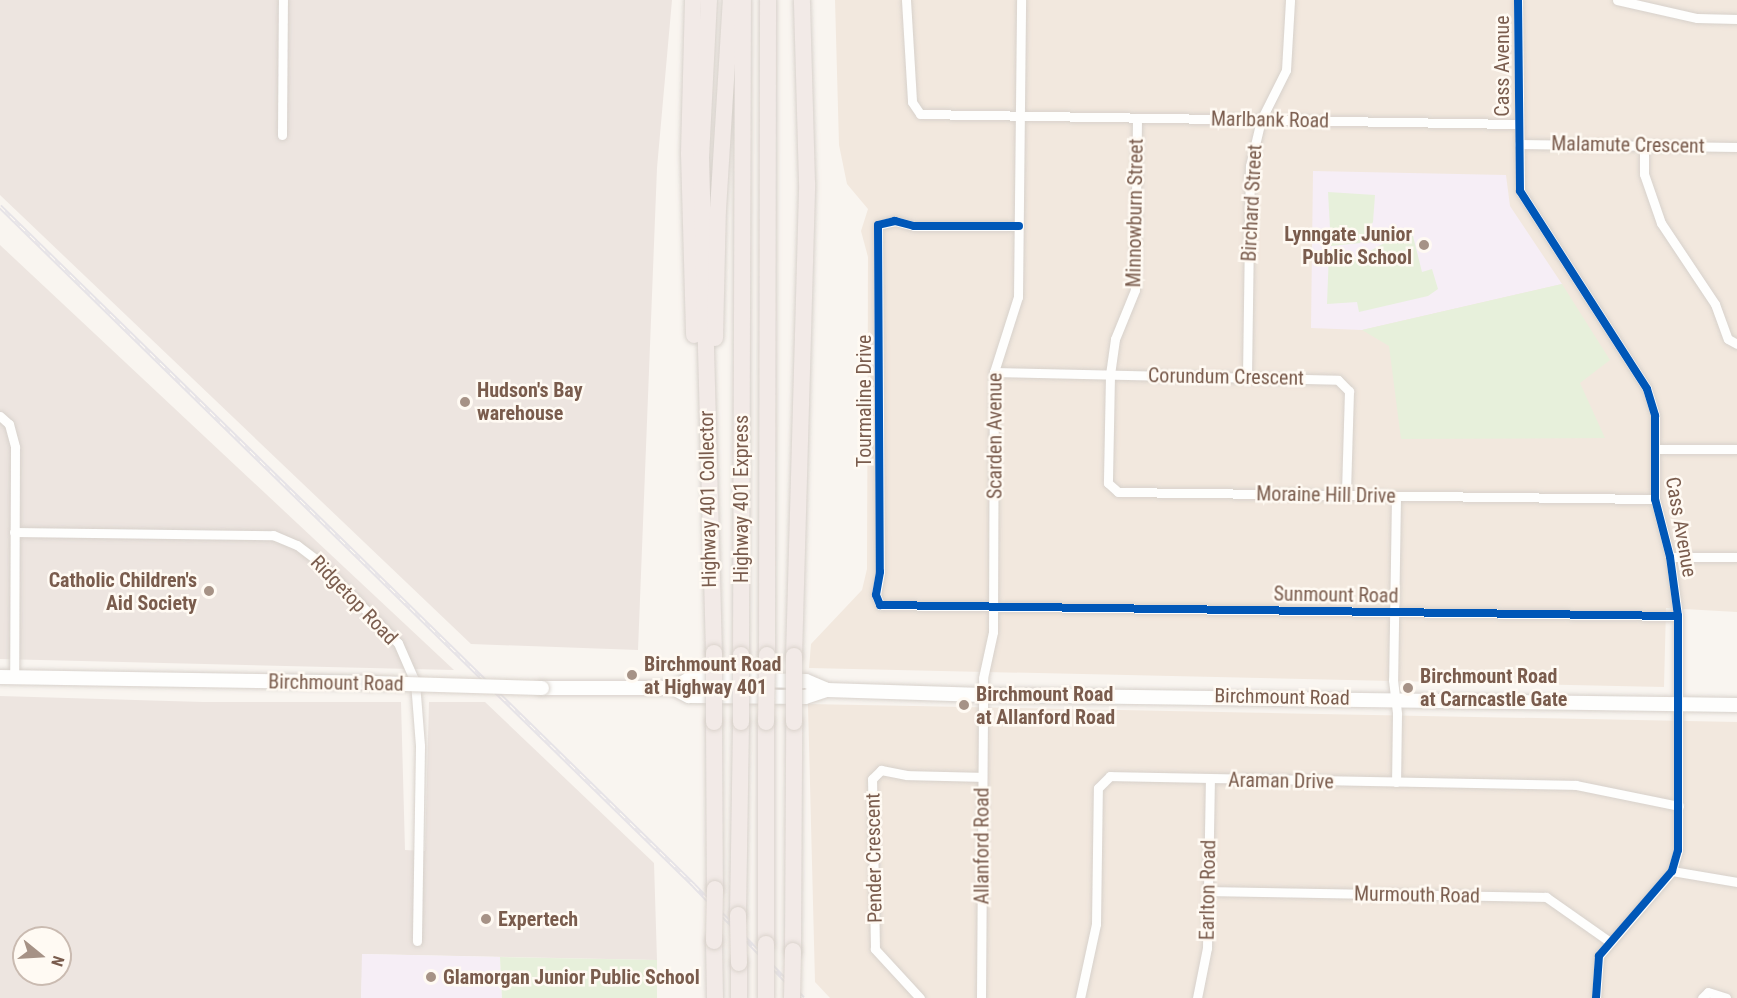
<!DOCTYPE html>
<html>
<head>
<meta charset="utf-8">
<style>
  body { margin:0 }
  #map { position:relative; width:1737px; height:998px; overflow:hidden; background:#f9f5f0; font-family:"Roboto Condensed",sans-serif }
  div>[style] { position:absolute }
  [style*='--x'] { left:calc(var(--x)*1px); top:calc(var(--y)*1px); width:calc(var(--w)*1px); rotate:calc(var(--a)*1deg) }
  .residential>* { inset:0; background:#f2e8de }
  .industrial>* { inset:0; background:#ede5e0 }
  .education>* { inset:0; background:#f6eef6 }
  .green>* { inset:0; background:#e7f0db }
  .roads { filter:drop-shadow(0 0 2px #d7d1cb) drop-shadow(0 0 2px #d7d1cb) }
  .minor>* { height:9px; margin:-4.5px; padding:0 4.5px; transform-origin:4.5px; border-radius:4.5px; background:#fefefd }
  .secondary>* { height:14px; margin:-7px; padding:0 7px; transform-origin:7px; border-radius:7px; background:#fefefd }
  .motorway>* { height:16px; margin:-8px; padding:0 8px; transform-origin:8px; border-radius:8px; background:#f2eae7 }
  .rail>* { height:4.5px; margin-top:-2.25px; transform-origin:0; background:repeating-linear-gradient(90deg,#fffaf3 0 7px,#e6e3e7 0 14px); box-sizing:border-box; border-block:2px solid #e6e3e7 }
  .bridges { filter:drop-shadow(0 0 2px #d9d2cb) drop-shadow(0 0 2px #d9d2cb) }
  .secondary-bridge>* { height:14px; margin:-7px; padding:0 7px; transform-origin:7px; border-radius:7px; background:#fefefd }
  .motorway-bridge>* { height:16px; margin:-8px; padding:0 8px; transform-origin:8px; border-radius:8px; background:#f2eae7 }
  .cycleway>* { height:8px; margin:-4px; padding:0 4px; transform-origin:4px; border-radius:4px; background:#0057b8 }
  .dots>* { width:16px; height:16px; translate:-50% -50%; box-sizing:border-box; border:3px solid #fffaf3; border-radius:50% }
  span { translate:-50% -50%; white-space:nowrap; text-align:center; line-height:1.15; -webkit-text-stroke:5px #fffaf3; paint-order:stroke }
  .street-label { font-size:20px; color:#7a5c4d }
  .poi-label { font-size:20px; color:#7a5c4d; font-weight:700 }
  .right { translate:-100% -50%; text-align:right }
  .left { translate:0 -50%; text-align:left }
  .north { position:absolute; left:12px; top:926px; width:60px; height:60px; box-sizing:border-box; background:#fffaf3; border:2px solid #cabbb1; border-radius:50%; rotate:108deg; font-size:16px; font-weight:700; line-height:24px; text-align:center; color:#7a5c4d }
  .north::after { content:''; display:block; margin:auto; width:21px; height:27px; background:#a69286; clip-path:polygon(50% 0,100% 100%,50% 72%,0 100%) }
</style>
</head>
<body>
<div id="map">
  <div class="residential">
    <i style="clip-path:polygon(835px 0,1737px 0,1737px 612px,1666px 608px,1664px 687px,809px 668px,811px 644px,862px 590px,867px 569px,868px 257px,861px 231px,868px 209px,847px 184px,839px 145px)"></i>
    <i style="clip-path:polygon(808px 704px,1737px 722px,1737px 998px,830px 998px,815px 982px)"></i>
  </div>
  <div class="industrial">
    <i style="clip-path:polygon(0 0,672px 0,657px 168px,638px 650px,471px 644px,0 195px)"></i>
    <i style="clip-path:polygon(0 245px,454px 670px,0 659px)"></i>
    <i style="clip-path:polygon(evenodd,0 696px,203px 702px,401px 702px,405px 850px,425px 851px,429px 702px,485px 702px,654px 863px,657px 960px,363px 954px,361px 998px,0 998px,0 696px,24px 938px,60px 938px,60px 974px,24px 974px,24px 938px)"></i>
  </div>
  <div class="education">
    <i style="clip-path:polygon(1313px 171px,1506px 175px,1510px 206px,1562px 284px,1362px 330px,1311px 328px)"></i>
    <i style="clip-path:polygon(362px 954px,500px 957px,502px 998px,361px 998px)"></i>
  </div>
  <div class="green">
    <i style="clip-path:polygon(1328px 192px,1375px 195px,1373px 222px,1360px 243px,1331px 246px)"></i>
    <i style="clip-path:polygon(1413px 236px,1422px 272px,1432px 269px,1438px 289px,1428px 296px,1359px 312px,1357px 302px,1327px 304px,1329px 252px,1348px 254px,1362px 261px,1365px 254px,1393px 238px)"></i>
    <i style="clip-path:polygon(1562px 284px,1610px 360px,1580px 383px,1605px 438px,1401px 439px,1389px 346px,1362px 330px)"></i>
    <i style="clip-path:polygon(500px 957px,657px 960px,657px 998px,502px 998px)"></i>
  </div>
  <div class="roads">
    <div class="minor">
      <i style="--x:906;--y:0;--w:102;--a:86.6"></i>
      <i style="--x:912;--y:102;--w:14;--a:56"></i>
      <i style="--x:920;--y:114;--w:598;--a:0.96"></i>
      <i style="--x:1518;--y:0;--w:191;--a:89.4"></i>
      <i style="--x:1520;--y:191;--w:235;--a:57.3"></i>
      <i style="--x:1647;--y:389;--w:28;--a:73"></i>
      <i style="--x:1655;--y:416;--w:83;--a:90"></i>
      <i style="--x:1655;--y:499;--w:60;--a:75.5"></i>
      <i style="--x:1670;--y:557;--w:60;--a:82.3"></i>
      <i style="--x:1678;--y:616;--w:234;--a:90"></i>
      <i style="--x:1678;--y:850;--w:22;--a:106"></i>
      <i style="--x:1672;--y:871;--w:112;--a:130.7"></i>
      <i style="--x:1599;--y:956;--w:42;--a:94.1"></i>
      <i style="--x:1617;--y:0;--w:82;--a:12.7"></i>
      <i style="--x:1697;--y:18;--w:40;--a:1.4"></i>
      <i style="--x:1137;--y:119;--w:171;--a:90.7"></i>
      <i style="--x:1135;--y:290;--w:53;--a:112.2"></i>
      <i style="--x:1115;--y:339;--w:36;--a:98"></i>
      <i style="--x:1110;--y:375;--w:108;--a:91.1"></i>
      <i style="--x:1108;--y:483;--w:13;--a:42"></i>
      <i style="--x:1118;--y:492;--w:537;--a:0.75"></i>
      <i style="--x:282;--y:135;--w:135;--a:-89.6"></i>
      <i style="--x:1519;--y:144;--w:218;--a:0.8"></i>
      <i style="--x:1644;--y:146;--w:28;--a:90"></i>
      <i style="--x:1644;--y:174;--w:52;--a:70.9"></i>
      <i style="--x:1661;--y:223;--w:97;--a:56.3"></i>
      <i style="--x:1715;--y:304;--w:37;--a:70"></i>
      <i style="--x:1728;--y:339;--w:10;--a:29"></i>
      <i style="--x:1019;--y:226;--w:105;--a:180"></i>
      <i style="--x:914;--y:226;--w:20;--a:-165"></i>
      <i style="--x:895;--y:221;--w:17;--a:167"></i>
      <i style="--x:878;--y:225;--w:347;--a:89.7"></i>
      <i style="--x:880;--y:572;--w:23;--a:100"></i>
      <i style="--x:876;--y:595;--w:11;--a:68"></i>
      <i style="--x:880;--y:605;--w:798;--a:0.79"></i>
      <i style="--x:994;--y:372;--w:344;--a:1.3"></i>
      <i style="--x:1338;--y:380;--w:16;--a:45"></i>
      <i style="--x:1349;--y:391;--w:104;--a:91.7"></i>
      <i style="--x:1247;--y:377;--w:211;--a:-89.2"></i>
      <i style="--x:1250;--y:166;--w:47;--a:-76.6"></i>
      <i style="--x:1261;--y:120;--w:56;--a:-63.4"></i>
      <i style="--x:1286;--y:70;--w:70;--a:-86.7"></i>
      <i style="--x:0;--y:416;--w:12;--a:42"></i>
      <i style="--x:9;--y:424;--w:24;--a:75"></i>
      <i style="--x:15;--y:447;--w:230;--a:90.2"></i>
      <i style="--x:1655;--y:449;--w:82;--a:0"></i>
      <i style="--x:1396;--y:497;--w:183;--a:90.9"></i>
      <i style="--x:1393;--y:680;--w:34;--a:83"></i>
      <i style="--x:1397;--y:714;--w:68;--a:90.8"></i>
      <i style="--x:14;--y:532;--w:259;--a:0.7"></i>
      <i style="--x:273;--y:535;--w:26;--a:23"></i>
      <i style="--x:297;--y:545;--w:25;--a:37"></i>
      <i style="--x:317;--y:560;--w:116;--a:45.7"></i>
      <i style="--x:398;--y:643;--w:43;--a:66.4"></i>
      <i style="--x:415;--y:682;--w:64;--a:85.5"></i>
      <i style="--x:420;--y:746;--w:195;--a:90.9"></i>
      <i style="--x:1670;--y:557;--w:67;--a:0"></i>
      <i style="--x:1672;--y:871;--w:66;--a:9.6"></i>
      <i style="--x:1209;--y:891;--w:337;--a:1"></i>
      <i style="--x:1546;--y:897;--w:78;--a:35.1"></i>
      <i style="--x:920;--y:998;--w:67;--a:-132.6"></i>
      <i style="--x:875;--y:949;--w:170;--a:-91"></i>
      <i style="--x:872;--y:779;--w:13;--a:-45"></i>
      <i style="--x:881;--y:770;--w:26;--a:11"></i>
      <i style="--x:907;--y:775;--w:75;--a:1.5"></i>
      <i style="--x:981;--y:998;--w:320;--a:-89.6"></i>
      <i style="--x:983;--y:678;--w:47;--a:-77.7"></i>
      <i style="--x:993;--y:632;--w:260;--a:-89.8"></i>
      <i style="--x:994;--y:372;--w:79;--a:-72.3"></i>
      <i style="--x:1018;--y:297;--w:297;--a:-89.4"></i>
      <i style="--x:1080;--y:998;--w:76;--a:-77.8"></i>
      <i style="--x:1096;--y:924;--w:136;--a:-89.2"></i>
      <i style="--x:1098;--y:788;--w:17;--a:-45"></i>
      <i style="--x:1110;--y:776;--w:466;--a:1.1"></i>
      <i style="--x:1576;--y:785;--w:105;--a:11.5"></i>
      <i style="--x:1197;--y:998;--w:51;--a:-78.7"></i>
      <i style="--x:1207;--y:948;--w:168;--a:-89"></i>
      <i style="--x:1702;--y:998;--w:8;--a:-45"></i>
      <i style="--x:1708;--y:992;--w:19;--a:18"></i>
    </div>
    <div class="secondary">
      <i style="--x:0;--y:677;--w:370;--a:0.9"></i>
      <i style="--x:542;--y:688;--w:131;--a:0"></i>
      <i style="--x:673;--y:688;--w:18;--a:-29"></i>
      <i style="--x:689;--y:679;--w:117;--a:1"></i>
      <i style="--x:806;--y:681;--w:23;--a:23"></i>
      <i style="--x:827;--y:690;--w:156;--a:1.8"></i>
      <i style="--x:983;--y:695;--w:754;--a:0.76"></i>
      <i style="--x:673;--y:688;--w:18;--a:27"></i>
      <i style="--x:689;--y:696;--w:116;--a:0.5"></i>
      <i style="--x:805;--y:697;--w:23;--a:-18"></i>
    </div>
    <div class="motorway">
      <i style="--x:693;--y:0;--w:153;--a:91.5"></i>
      <i style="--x:689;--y:153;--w:182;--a:88.4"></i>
      <i style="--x:709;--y:0;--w:157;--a:92.9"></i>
      <i style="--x:701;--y:157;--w:496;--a:88.5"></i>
      <i style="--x:715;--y:338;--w:128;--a:-88.7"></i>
      <i style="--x:718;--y:210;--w:210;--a:-86.5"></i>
      <i style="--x:741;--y:655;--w:655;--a:-89.83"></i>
      <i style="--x:767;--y:655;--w:655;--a:-89.91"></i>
      <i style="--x:794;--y:656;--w:473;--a:-88.4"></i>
      <i style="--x:807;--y:183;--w:183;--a:-91.6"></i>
      <i style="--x:714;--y:722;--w:167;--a:89.7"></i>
      <i style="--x:738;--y:915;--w:193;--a:-89.1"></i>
      <i style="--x:714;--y:941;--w:57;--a:89"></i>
      <i style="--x:766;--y:944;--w:222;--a:-90"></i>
      <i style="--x:793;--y:951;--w:229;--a:-89.7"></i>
      <i style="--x:739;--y:998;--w:35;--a:-90"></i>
    </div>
  </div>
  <div class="rail">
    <i style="--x:0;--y:206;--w:971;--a:44.37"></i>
    <i style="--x:694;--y:885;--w:157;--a:46"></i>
  </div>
  <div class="bridges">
    <div class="secondary-bridge">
      <i style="--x:370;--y:683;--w:172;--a:1.7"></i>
    </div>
    <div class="motorway-bridge">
      <i style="--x:741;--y:655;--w:67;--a:90"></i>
      <i style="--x:714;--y:722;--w:69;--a:-90"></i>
      <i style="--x:766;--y:722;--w:67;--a:-89.1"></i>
      <i style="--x:794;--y:722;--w:66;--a:-90"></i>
      <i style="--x:738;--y:915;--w:48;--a:88.8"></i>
      <i style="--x:714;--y:941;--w:52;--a:-88.9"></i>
      <i style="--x:766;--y:998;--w:54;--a:-90"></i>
      <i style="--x:792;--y:998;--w:47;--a:-88.8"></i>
    </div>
  </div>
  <div class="cycleway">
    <i style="--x:1518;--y:0;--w:191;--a:89.4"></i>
    <i style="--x:1520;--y:191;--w:235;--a:57.3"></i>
    <i style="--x:1647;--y:389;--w:28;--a:73"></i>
    <i style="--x:1655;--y:416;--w:83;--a:90"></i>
    <i style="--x:1655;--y:499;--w:60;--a:75.5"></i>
    <i style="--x:1670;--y:557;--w:60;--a:82.3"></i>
    <i style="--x:1678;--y:616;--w:234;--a:90"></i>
    <i style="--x:1678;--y:850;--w:22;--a:106"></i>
    <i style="--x:1672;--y:871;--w:112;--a:130.7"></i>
    <i style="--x:1599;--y:956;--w:42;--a:94.1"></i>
    <i style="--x:1019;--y:226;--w:105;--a:180"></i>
    <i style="--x:914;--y:226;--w:20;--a:-165"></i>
    <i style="--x:895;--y:221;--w:17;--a:167"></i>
    <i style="--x:878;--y:225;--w:347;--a:89.7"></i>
    <i style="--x:880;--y:572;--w:23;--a:100"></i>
    <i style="--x:876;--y:595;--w:11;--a:68"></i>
    <i style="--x:880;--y:605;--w:798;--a:0.79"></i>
  </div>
  <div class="dots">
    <i style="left:1424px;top:245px;background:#a69286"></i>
    <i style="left:465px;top:402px;background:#a69286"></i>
    <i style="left:209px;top:591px;background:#a69286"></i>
    <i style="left:632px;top:675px;background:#a69286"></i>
    <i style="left:1408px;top:688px;background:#a69286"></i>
    <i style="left:964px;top:705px;background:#a69286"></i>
    <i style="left:486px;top:919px;background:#a69286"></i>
    <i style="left:431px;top:977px;background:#a69286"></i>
  </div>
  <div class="street-label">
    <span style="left:1502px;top:66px;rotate:-90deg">Cass Avenue</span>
    <span style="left:1270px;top:120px;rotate:1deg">Marlbank Road</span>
    <span style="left:1628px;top:145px;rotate:1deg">Malamute Crescent</span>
    <span style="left:1252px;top:203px;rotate:-87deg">Birchard Street</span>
    <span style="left:1135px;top:213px;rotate:-89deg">Minnowburn Street</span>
    <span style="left:1226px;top:377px;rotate:1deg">Corundum Crescent</span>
    <span style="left:864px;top:401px;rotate:-90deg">Tourmaline Drive</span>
    <span style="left:995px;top:436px;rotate:-90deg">Scarden Avenue</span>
    <span style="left:1326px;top:495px;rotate:1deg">Moraine Hill Drive</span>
    <span style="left:708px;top:499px;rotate:-91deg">Highway 401 Collector</span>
    <span style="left:741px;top:499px;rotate:-90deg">Highway 401 Express</span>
    <span style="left:1681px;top:527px;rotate:80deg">Cass Avenue</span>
    <span style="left:1336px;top:595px;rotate:1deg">Sunmount Road</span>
    <span style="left:354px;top:600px;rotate:46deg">Ridgetop Road</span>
    <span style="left:336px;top:683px;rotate:1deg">Birchmount Road</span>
    <span style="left:1282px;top:697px;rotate:1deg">Birchmount Road</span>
    <span style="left:1281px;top:781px;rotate:1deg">Araman Drive</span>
    <span style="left:982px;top:846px;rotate:-90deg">Allanford Road</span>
    <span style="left:874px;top:858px;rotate:-91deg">Pender Crescent</span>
    <span style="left:1208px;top:890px;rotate:-89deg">Earlton Road</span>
    <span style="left:1417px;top:895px;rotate:1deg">Murmouth Road</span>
  </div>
  <div class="poi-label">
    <span class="right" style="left:1412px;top:246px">Lynngate Junior<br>Public School</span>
    <span class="left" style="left:477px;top:402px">Hudson's Bay<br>warehouse</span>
    <span class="right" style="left:197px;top:592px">Catholic Children's<br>Aid Society</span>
    <span class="left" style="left:644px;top:676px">Birchmount Road<br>at Highway 401</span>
    <span class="left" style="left:1420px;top:688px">Birchmount Road<br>at Carncastle Gate</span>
    <span class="left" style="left:976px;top:706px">Birchmount Road<br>at Allanford Road</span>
    <span class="left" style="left:498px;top:919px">Expertech</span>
    <span class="left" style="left:443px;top:977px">Glamorgan Junior Public School</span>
  </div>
  <div class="north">N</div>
</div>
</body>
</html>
